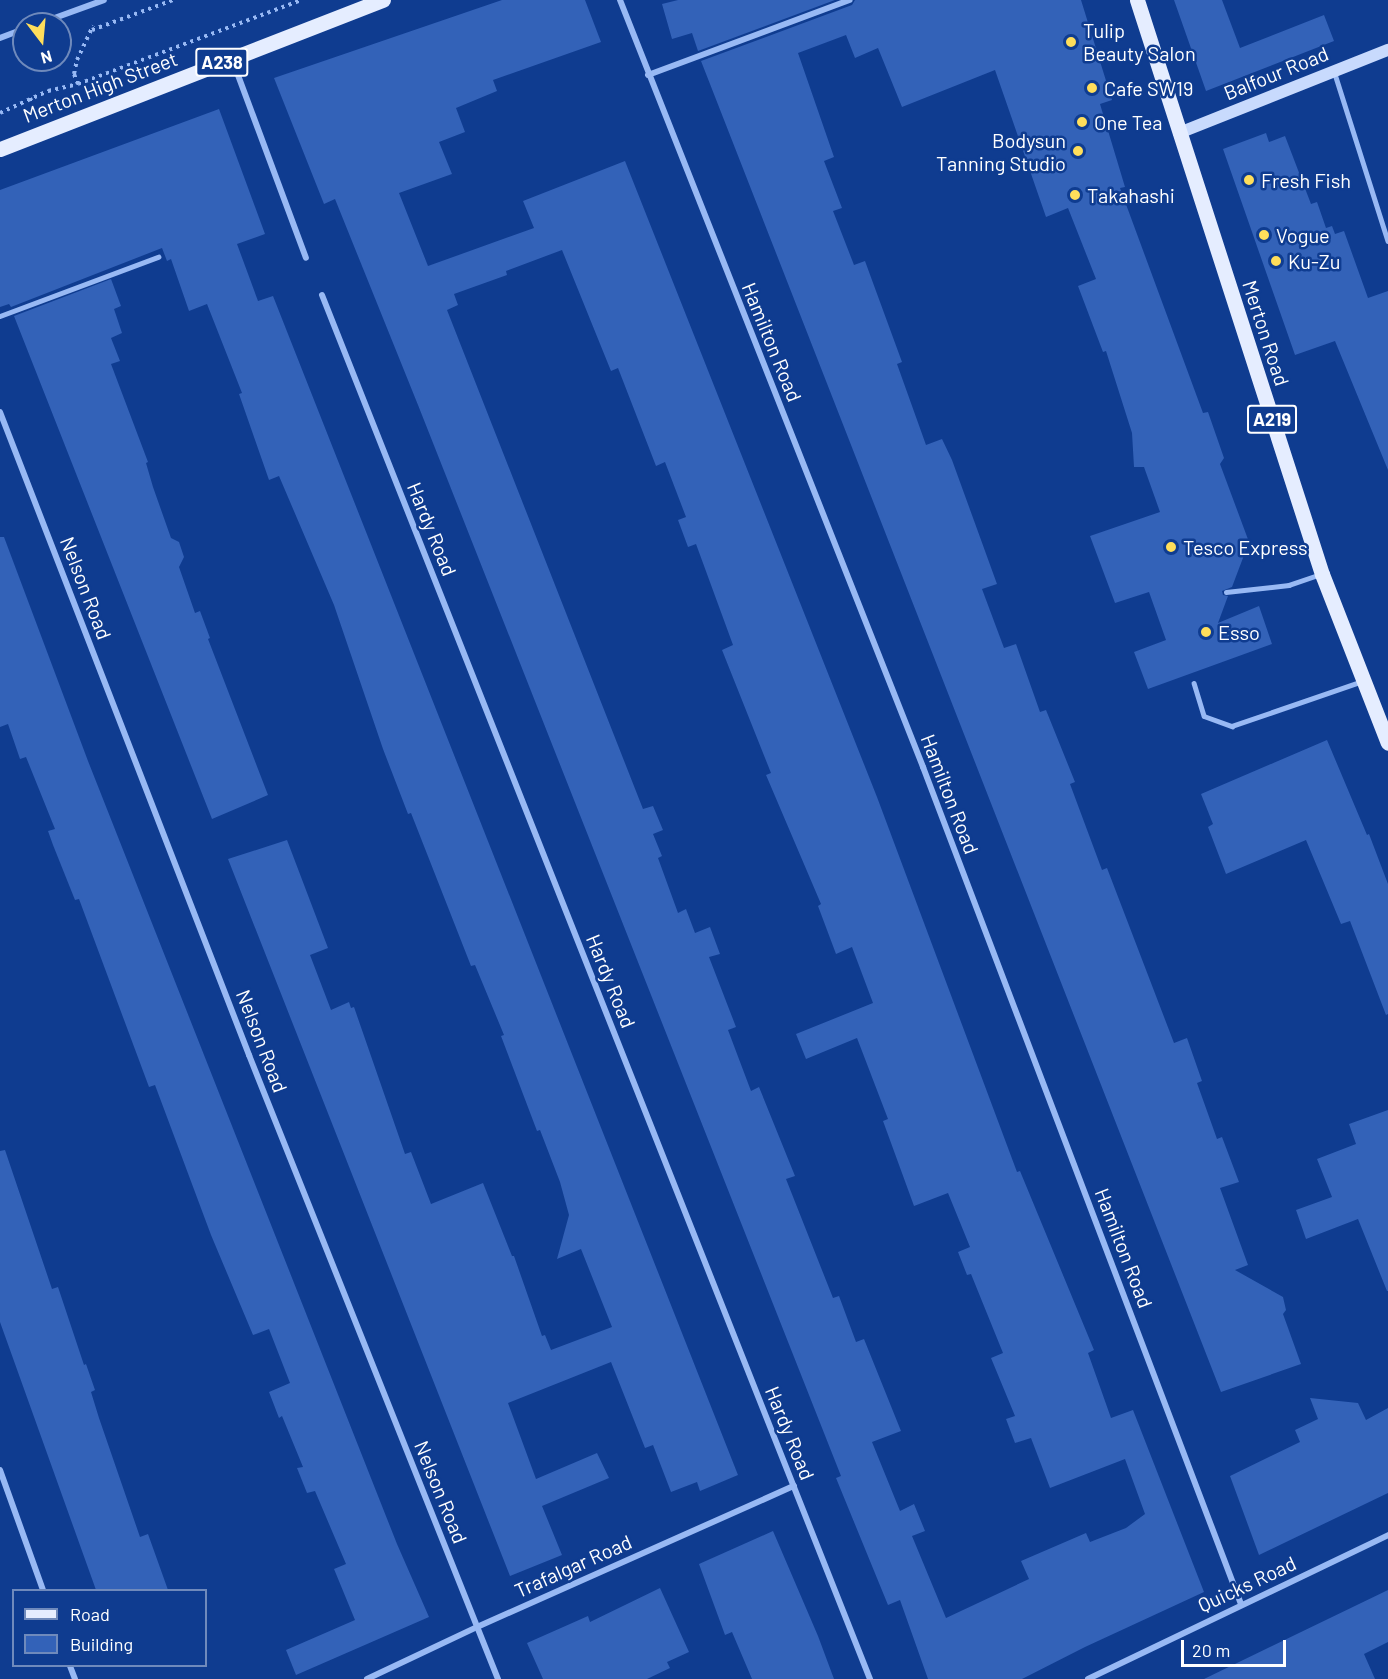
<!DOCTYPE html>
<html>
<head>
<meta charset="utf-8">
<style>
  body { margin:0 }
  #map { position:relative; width:1388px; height:1679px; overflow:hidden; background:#0f3c90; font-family:Barlow,sans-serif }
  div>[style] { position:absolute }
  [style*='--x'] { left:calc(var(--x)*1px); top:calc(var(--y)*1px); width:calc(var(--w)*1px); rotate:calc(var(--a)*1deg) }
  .building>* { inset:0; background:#3362b8 }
  .path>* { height:4px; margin-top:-2px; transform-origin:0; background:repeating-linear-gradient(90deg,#98b9f4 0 3px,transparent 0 7.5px) }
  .lane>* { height:4.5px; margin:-2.25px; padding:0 2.25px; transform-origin:2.25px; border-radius:2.25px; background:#98b9f4 }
  .street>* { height:6px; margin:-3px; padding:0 3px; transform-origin:3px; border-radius:3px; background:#98b9f4 }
  .secondary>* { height:12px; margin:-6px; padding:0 6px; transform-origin:6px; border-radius:6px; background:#c8dafd }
  .primary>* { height:15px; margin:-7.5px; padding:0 7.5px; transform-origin:7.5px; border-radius:7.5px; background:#e5edff }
  .dots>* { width:16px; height:16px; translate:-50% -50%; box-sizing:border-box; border:3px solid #0f3c90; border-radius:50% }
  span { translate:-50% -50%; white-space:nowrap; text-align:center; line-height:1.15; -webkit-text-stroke:5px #0f3c90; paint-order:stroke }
  .shield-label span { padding:2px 4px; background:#0f3c90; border:2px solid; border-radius:4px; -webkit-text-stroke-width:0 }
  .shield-label { font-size:18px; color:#fff; font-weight:700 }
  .poi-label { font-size:20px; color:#fff }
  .left { translate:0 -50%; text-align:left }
  .right { translate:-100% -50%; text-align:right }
  .street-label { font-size:20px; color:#fff }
  .legend { position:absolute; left:12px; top:1589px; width:195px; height:78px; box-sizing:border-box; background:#0f3c90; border:2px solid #6f8abc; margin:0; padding:8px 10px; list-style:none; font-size:18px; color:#fff }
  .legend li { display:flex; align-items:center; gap:12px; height:30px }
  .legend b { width:30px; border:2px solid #6f8abc }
  .north { position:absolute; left:12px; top:12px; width:60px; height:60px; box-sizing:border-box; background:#0f3c90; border:2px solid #6f8abc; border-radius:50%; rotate:164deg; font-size:16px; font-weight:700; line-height:24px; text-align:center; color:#fff }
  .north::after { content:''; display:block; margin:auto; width:21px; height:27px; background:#ffde5b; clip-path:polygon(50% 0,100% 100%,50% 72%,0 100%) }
  .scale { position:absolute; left:1181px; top:1640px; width:105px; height:27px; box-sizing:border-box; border:3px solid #fff; border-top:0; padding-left:8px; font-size:18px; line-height:21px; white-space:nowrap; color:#fff; -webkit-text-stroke:4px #0f3c90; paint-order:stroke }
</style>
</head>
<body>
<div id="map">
  <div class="building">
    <i style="clip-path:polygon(evenodd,502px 0,585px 0,601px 42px,493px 80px,497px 91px,456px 108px,465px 132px,439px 142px,452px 174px,399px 193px,428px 266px,534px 228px,523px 201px,625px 161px,877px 797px,1017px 1172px,1020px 1171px,1094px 1350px,1088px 1353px,1111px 1418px,1133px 1410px,1204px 1592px,1085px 1647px,1022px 1679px,928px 1679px,900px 1600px,888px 1605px,836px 1478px,841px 1476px,418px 405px,335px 199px,324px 204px,274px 78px,502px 0,562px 250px,611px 371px,618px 368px,656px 466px,665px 462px,686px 517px,678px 520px,688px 547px,696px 544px,733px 645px,722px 650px,771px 773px,766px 775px,821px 904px,818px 906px,836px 954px,852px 947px,873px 1003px,796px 1034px,806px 1059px,857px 1038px,888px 1119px,883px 1121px,914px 1206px,948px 1193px,970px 1247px,958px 1252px,967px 1275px,971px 1274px,1003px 1353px,991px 1358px,1015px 1416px,1006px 1419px,1015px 1443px,1031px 1438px,1050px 1488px,1125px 1459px,1145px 1514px,1126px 1528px,1090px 1542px,1086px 1533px,1021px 1561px,1029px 1579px,946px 1618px,912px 1536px,925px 1531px,914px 1504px,900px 1511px,872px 1442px,901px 1431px,864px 1339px,856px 1342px,839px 1296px,833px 1298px,786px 1179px,795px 1176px,759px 1087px,751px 1091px,728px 1030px,736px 1027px,709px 957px,720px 954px,710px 927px,695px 933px,686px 909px,678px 913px,658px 858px,662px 856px,653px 834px,663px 830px,653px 806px,643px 809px,447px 310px,458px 305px,454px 294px,507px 275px,506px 271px,562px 250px)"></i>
    <i style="clip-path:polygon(678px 0,835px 0,698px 51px,692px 33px,672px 39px,662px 4px)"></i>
    <i style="clip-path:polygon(855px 0,1081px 0,1112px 100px,1100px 104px,1125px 187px,1120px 188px,1203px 413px,1208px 412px,1224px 458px,1220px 464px,1249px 542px,1232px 587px,1222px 591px,1223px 595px,1228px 596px,1218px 623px,1259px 606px,1272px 644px,1148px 689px,1134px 652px,1166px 640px,1149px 592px,1115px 603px,1090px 536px,1160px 512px,1144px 467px,1134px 467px,1132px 433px,1106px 351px,1103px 352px,1078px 286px,1096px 279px,1068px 208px,1046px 217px,995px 70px,902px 107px,878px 48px,855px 58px,846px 35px,798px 53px,834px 157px,824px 161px,842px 208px,833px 211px,854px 265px,865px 261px,902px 362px,897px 364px,926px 445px,942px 439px,952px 460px,997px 584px,982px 589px,1004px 648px,1016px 644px,1040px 712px,1046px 710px,1075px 782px,1070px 784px,1102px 870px,1107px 868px,1174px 1043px,1187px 1038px,1202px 1081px,1197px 1083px,1217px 1139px,1222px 1137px,1239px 1182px,1220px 1188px,1248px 1265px,1235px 1270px,1283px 1297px,1286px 1310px,1283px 1314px,1301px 1364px,1221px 1392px,701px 61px,852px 5px)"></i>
    <i style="clip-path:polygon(1174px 0,1222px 0,1240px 48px,1324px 15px,1334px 41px,1206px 91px)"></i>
    <i style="clip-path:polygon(219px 109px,265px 234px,237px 244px,258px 301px,273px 296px,738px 1475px,700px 1491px,697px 1482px,671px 1492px,653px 1445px,645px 1448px,611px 1362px,508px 1403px,536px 1479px,597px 1453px,609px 1478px,542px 1506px,562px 1555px,510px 1576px,228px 859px,287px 840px,328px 948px,310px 955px,331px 1010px,349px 1002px,351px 1008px,354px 1007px,405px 1154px,411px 1152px,431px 1204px,483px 1183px,512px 1256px,514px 1256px,542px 1336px,545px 1335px,551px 1350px,612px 1327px,581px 1249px,557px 1259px,569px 1215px,560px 1182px,540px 1130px,537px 1131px,501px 1036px,504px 1035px,475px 965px,471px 966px,411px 813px,408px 814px,383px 749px,334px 605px,279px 476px,269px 480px,239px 394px,242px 393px,207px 304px,189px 311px,171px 259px,167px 261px,162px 248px,11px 307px,9px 304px,0 307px,0 190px)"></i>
    <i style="clip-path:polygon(1266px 133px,1269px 142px,1285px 136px,1311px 204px,1317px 202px,1326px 228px,1332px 226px,1335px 234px,1344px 231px,1368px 298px,1388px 291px,1388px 470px,1335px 341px,1295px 355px,1223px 149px)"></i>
    <i style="clip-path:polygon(111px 279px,121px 306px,114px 309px,122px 333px,111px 338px,120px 361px,111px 364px,148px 462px,146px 463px,153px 487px,171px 538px,179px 542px,184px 557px,179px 567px,195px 613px,200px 611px,210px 638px,208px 639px,268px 795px,212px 819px,14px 316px)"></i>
    <i style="clip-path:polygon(0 537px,4px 537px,88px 761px,397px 1544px,429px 1617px,296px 1675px,286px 1650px,355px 1620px,334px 1569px,346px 1564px,315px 1491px,307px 1493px,297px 1468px,303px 1467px,282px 1416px,279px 1418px,269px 1392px,290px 1383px,269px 1329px,253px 1335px,211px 1235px,155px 1085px,149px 1087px,79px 899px,75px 900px,53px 845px,48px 831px,55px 829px,26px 757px,20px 759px,8px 724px,0 727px)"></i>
    <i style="clip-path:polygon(1327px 740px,1367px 835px,1369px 834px,1388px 884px,1388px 1014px,1386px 1015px,1350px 921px,1341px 924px,1306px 840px,1226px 874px,1208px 827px,1213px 824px,1201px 794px)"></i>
    <i style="clip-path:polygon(1388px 1110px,1388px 1291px,1387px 1291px,1358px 1219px,1306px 1239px,1296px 1210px,1332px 1197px,1317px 1159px,1356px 1144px,1349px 1124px)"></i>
    <i style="clip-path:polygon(5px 1150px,52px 1289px,58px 1287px,84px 1365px,86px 1364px,95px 1390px,91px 1392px,99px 1418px,140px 1537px,148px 1534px,168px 1590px,96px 1590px,0 1322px,0 1151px)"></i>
    <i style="clip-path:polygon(1310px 1398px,1358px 1403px,1366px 1420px,1388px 1408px,1388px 1493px,1259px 1555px,1230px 1476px,1300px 1442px,1295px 1430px,1318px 1419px)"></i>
    <i style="clip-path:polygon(773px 1531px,818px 1636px,834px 1679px,752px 1679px,732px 1632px,725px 1635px,699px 1564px)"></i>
    <i style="clip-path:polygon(660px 1588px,689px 1652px,667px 1662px,670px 1668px,647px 1679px,543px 1679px,527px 1643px,588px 1616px,590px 1622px)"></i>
    <i style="clip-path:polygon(1388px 1590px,1388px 1642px,1364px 1654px,1375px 1679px,1204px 1679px)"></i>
  </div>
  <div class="path">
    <i style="--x:92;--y:30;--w:86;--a:-20.3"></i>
    <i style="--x:78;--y:84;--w:11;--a:-112"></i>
    <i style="--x:74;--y:74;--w:14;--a:-78"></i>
    <i style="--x:77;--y:60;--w:38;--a:-65"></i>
    <i style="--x:30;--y:98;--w:8;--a:67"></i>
    <i style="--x:0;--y:113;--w:53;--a:-24.6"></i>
    <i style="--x:48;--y:91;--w:31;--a:-13"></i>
    <i style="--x:78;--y:84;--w:239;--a:-20.6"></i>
  </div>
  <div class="lane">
    <i style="--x:1335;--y:74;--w:175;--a:72.4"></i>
    <i style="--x:0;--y:316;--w:169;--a:-20.5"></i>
    <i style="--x:1226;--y:592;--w:63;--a:-6.3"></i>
    <i style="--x:1289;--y:585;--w:34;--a:-19"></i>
    <i style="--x:1194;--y:683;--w:34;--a:73"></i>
    <i style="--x:1204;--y:716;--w:30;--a:20"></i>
    <i style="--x:1232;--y:726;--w:135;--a:-19"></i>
  </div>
  <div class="street">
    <i style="--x:620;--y:0;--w:825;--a:68.44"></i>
    <i style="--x:923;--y:767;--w:895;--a:69.2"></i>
    <i style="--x:38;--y:24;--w:70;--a:-20"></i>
    <i style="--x:0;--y:38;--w:26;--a:-21"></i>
    <i style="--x:232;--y:59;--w:212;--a:69.6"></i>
    <i style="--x:648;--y:75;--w:215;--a:-20.4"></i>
    <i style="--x:322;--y:295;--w:1489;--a:68.4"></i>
    <i style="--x:0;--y:412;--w:690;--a:68.83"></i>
    <i style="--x:249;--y:1055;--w:672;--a:68.25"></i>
    <i style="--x:0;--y:1470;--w:127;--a:70.3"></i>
    <i style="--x:70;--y:1666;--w:14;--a:69"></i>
    <i style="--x:367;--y:1679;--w:122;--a:-25.3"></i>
    <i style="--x:477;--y:1627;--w:347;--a:-24"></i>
    <i style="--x:1088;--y:1679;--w:333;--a:-25.6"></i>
  </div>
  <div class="secondary">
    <i style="--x:1179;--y:133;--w:225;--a:-21.7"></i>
  </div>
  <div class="primary">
    <i style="--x:1137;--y:0;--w:603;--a:72.14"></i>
    <i style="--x:1322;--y:574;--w:181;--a:68.7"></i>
    <i style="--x:0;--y:149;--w:411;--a:-21.3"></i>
  </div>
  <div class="dots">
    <i style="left:1071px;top:42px;background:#ffde5b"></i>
    <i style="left:1092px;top:88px;background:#ffde5b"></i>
    <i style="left:1082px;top:122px;background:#ffde5b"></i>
    <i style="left:1078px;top:151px;background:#ffde5b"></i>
    <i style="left:1249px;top:180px;background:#ffde5b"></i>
    <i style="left:1075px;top:195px;background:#ffde5b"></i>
    <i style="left:1264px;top:235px;background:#ffde5b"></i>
    <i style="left:1276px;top:261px;background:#ffde5b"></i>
    <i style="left:1171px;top:547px;background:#ffde5b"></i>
    <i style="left:1206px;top:632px;background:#ffde5b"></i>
  </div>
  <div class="shield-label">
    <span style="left:222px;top:62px">A238</span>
    <span style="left:1272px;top:419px">A219</span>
  </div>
  <div class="poi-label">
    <span class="left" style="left:1083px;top:42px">Tulip<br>Beauty Salon</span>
    <span class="left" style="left:1104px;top:88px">Cafe SW19</span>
    <span class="left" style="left:1094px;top:122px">One Tea</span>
    <span class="right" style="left:1066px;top:152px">Bodysun<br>Tanning Studio</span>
    <span class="left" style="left:1261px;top:180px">Fresh Fish</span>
    <span class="left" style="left:1087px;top:195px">Takahashi</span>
    <span class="left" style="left:1276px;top:235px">Vogue</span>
    <span class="left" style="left:1288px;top:261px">Ku-Zu</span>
    <span class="left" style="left:1183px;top:547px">Tesco Express</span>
    <span class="left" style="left:1218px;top:632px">Esso</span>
  </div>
  <div class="street-label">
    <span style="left:1276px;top:73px;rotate:-22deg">Balfour Road</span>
    <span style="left:100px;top:87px;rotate:-21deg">Merton High Street</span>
    <span style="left:1266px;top:333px;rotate:72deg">Merton Road</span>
    <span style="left:772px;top:342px;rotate:68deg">Hamilton Road</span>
    <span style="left:432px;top:529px;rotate:68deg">Hardy Road</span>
    <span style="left:86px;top:588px;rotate:69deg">Nelson Road</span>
    <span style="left:950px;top:794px;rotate:69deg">Hamilton Road</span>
    <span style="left:611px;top:981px;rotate:68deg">Hardy Road</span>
    <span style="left:262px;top:1041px;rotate:69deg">Nelson Road</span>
    <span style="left:1124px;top:1248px;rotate:69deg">Hamilton Road</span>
    <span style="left:790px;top:1433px;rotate:68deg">Hardy Road</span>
    <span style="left:441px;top:1492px;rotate:68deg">Nelson Road</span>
    <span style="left:573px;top:1566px;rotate:-24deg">Trafalgar Road</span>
    <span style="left:1247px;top:1584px;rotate:-25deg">Quicks Road</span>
  </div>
  <ul class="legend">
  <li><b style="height:8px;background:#e5edff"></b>Road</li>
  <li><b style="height:16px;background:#3362b8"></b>Building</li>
  </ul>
  <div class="north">N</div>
  <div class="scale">20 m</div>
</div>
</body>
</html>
